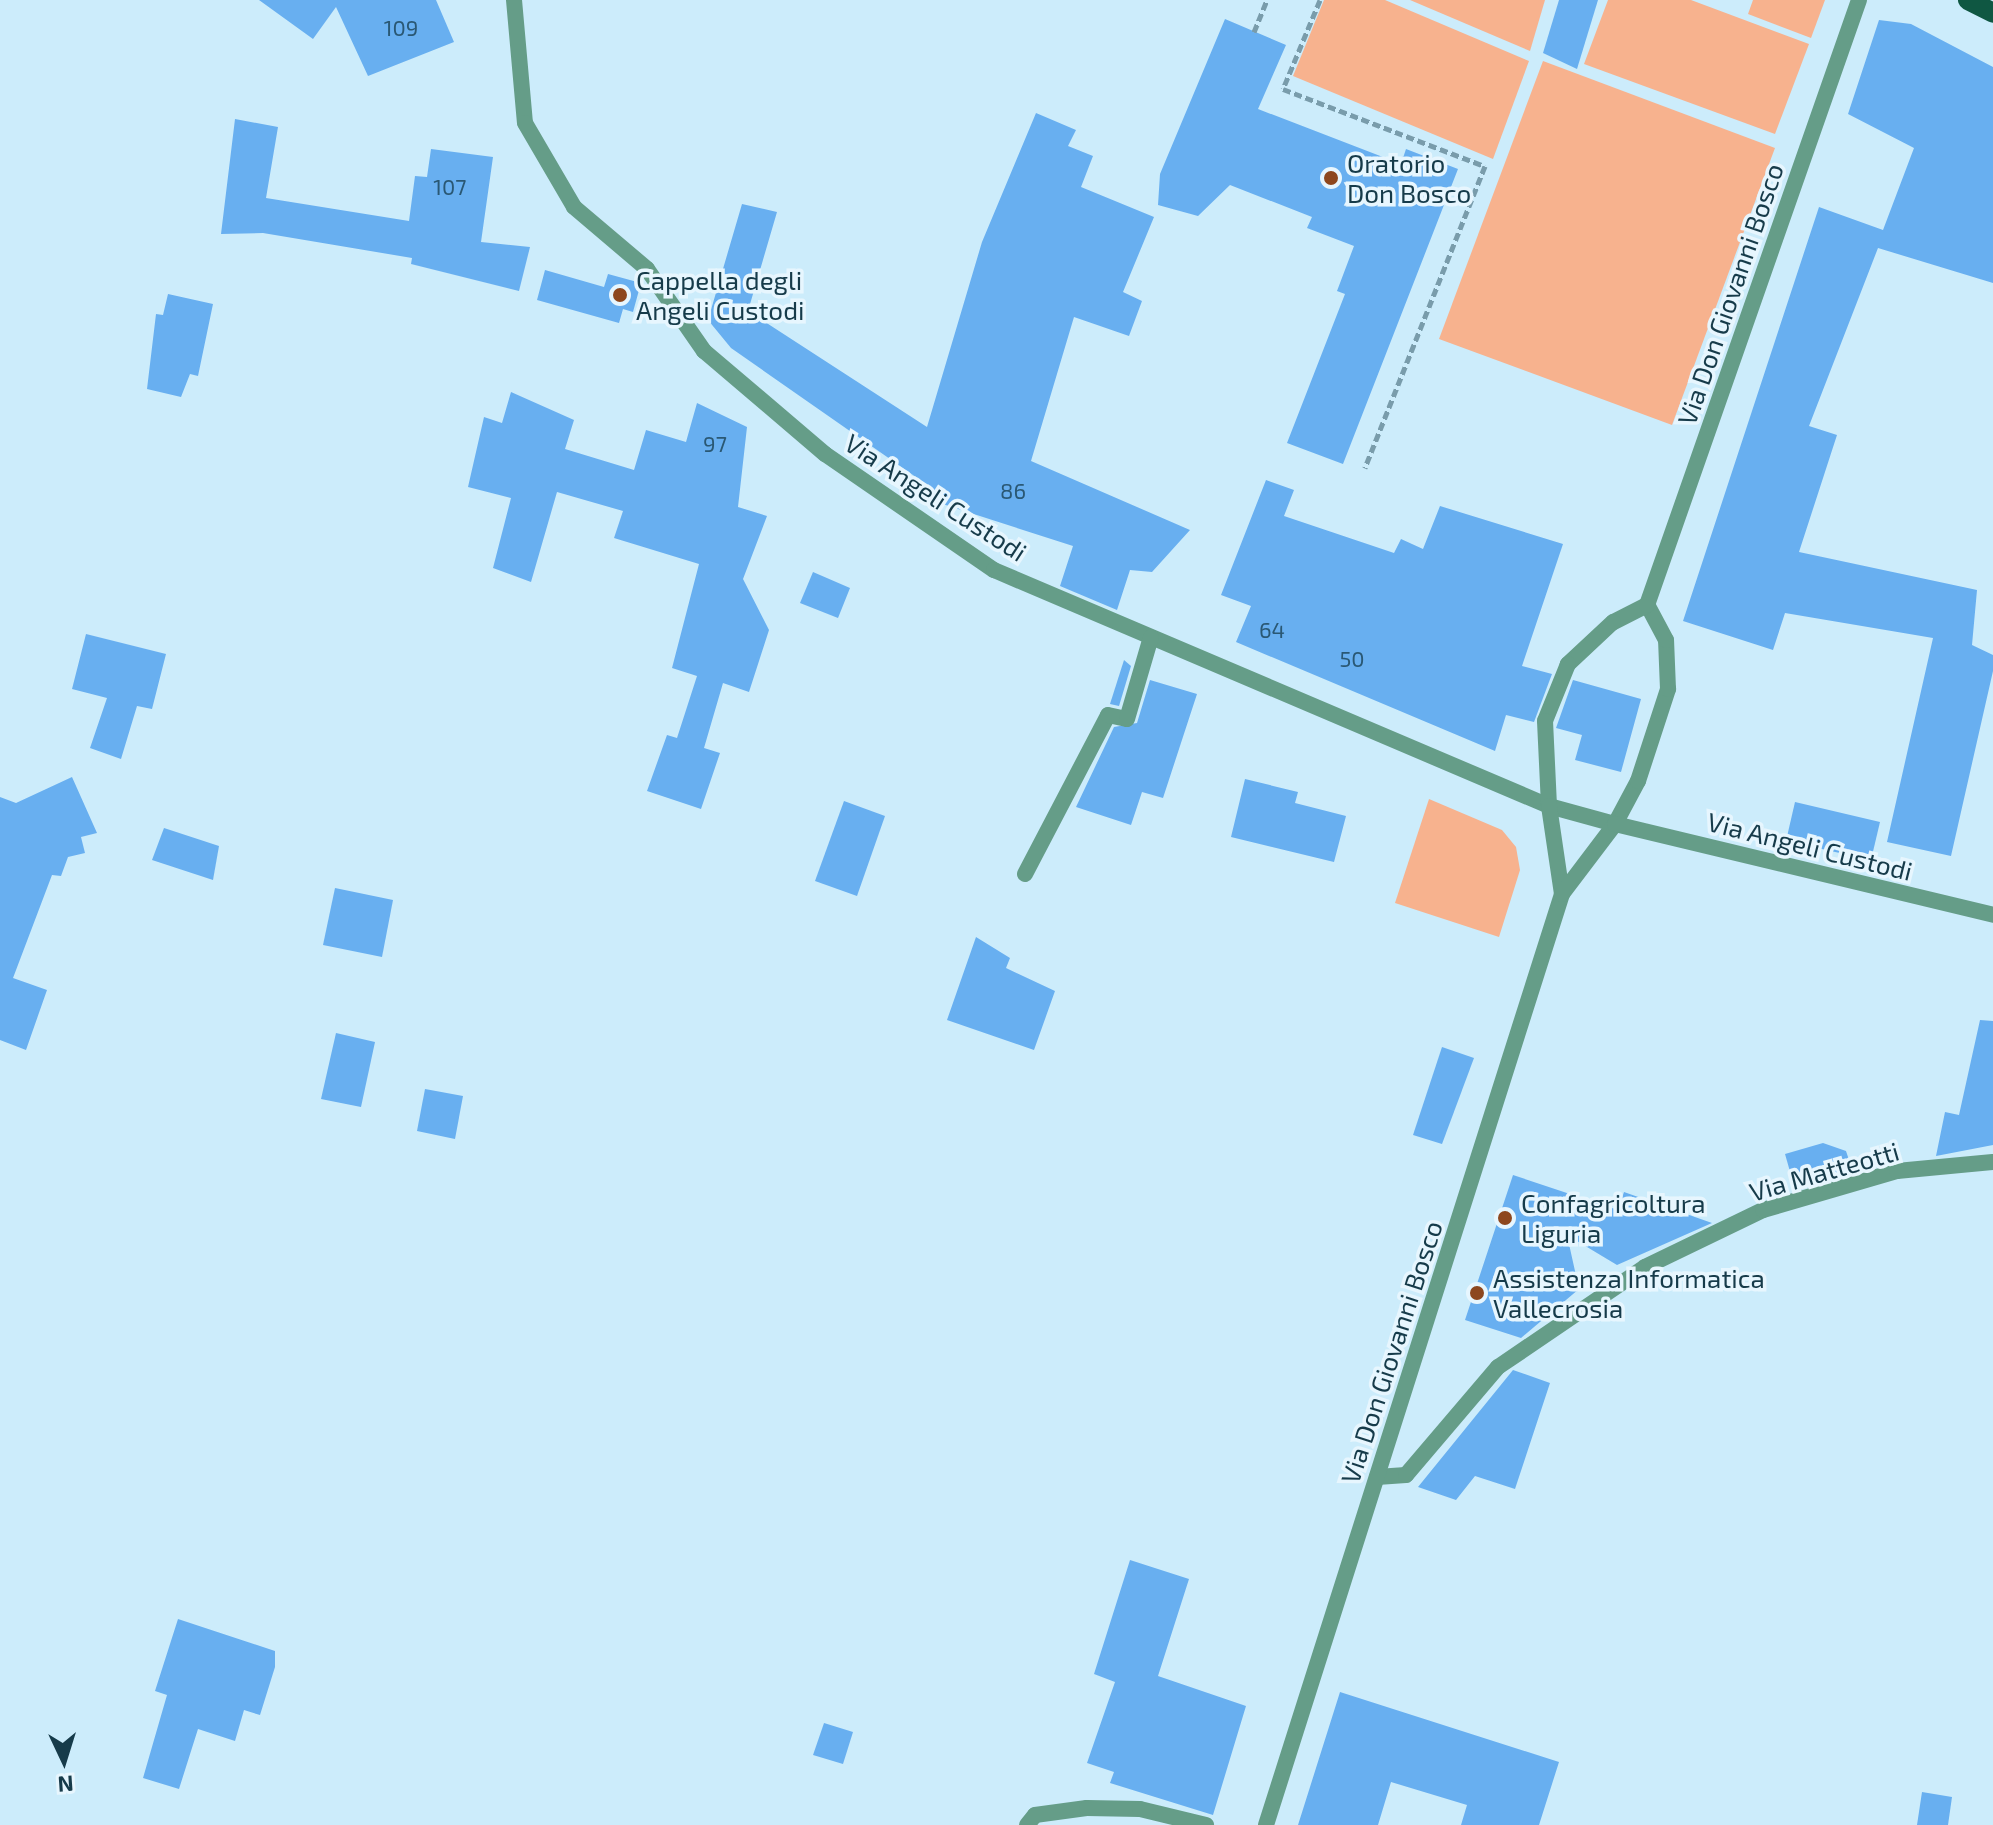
<!DOCTYPE html>
<html>
<head>
<meta charset="utf-8">
<style>
  body { margin:0 }
  #map { position:relative; width:1993px; height:1825px; overflow:hidden; background:#ccecfb; font-family:"Exo 2",sans-serif }
  div>[style] { position:absolute }
  [style*='--x'] { left:calc(var(--x)*1px); top:calc(var(--y)*1px); width:calc(var(--w)*1px); rotate:calc(var(--a)*1deg) }
  .green>* { inset:0; background:#f7b28e }
  .building>* { inset:0; background:#68aff0 }
  .path>* { height:5px; margin-top:-2.5px; transform-origin:0; background:repeating-linear-gradient(90deg,#799cab 0 8px,transparent 0 12px) }
  .lane>* { height:16px; margin:-8px; padding:0 8px; transform-origin:8px; border-radius:8px; background:#659d88 }
  .street>* { height:16px; margin:-8px; padding:0 8px; transform-origin:8px; border-radius:8px; background:#659d88 }
  .primary>* { height:20px; margin:-10px; padding:0 10px; transform-origin:10px; border-radius:10px; background:#0f5742 }
  .dots>* { width:22px; height:22px; translate:-50% -50%; box-sizing:border-box; border:4px solid #e7f6fe; border-radius:50% }
  span { translate:-50% -50%; white-space:nowrap; text-align:center; line-height:1.15; -webkit-text-stroke:7px #e7f6fe; paint-order:stroke }
  .number-label { font-size:22px; color:#2a5874 }
  .number-label span { -webkit-text-stroke-width:0 }
  .poi-label { font-size:26px; color:#163b4a }
  .left { translate:0 -50%; text-align:left }
  .street-label { font-size:26px; color:#163b4a }
  .north { position:absolute; left:24px; top:1721px; width:80px; height:80px; -webkit-text-stroke:6px #e7f6fe; paint-order:stroke; rotate:176deg; font-size:22px; font-weight:700; line-height:32px; text-align:center; color:#163b4a }
  .north::after { content:''; display:block; margin:auto; width:28px; height:36px; background:#163b4a; clip-path:polygon(50% 0,100% 100%,50% 72%,0 100%) }
</style>
</head>
<body>
<div id="map">
  <div class="green">
    <i style="clip-path:polygon(1324px 0,1385px 0,1529px 61px,1493px 159px,1293px 76px)"></i>
    <i style="clip-path:polygon(1410px 0,1545px 0,1530px 51px)"></i>
    <i style="clip-path:polygon(1608px 0,1691px 0,1809px 44px,1775px 134px,1584px 64px)"></i>
    <i style="clip-path:polygon(1753px 0,1825px 0,1811px 38px,1748px 14px)"></i>
    <i style="clip-path:polygon(1543px 61px,1775px 148px,1672px 425px,1439px 339px)"></i>
    <i style="clip-path:polygon(1429px 799px,1502px 830px,1516px 847px,1520px 870px,1499px 937px,1395px 903px)"></i>
  </div>
  <div class="building">
    <i style="clip-path:polygon(259px 0,436px 0,454px 42px,368px 76px,336px 7px,313px 39px)"></i>
    <i style="clip-path:polygon(1559px 0,1598px 0,1577px 69px,1543px 53px)"></i>
    <i style="clip-path:polygon(1225px 19px,1286px 45px,1258px 109px,1401px 164px,1406px 149px,1458px 169px,1343px 464px,1287px 443px,1345px 294px,1337px 291px,1354px 246px,1307px 228px,1312px 217px,1230px 185px,1198px 216px,1158px 205px,1160px 174px)"></i>
    <i style="clip-path:polygon(1879px 20px,1911px 24px,1993px 67px,1993px 283px,1878px 248px,1809px 426px,1837px 435px,1799px 552px,1977px 590px,1972px 645px,1993px 655px,1993px 671px,1951px 856px,1887px 842px,1933px 638px,1785px 613px,1773px 650px,1683px 621px,1819px 207px,1883px 230px,1914px 148px,1848px 114px)"></i>
    <i style="clip-path:polygon(1036px 113px,1076px 130px,1068px 146px,1093px 156px,1081px 187px,1154px 217px,1123px 292px,1142px 301px,1129px 336px,1074px 317px,1031px 461px,1190px 530px,1152px 572px,1130px 570px,1117px 610px,1060px 586px,1073px 546px,927px 499px,933px 489px,731px 348px,708px 320px,742px 204px,777px 212px,748px 311px,927px 427px,982px 242px)"></i>
    <i style="clip-path:polygon(235px 119px,278px 127px,266px 198px,409px 221px,415px 176px,427px 177px,431px 149px,493px 157px,481px 242px,530px 247px,519px 291px,411px 264px,412px 258px,263px 233px,221px 234px)"></i>
    <i style="clip-path:polygon(545px 270px,604px 287px,608px 274px,641px 283px,633px 312px,623px 309px,619px 323px,537px 300px)"></i>
    <i style="clip-path:polygon(168px 294px,213px 304px,198px 376px,190px 374px,181px 397px,147px 389px,156px 314px,163px 315px)"></i>
    <i style="clip-path:polygon(511px 392px,574px 420px,565px 449px,634px 470px,646px 430px,686px 442px,697px 403px,747px 427px,738px 507px,767px 516px,743px 579px,769px 630px,749px 692px,723px 683px,704px 748px,720px 753px,701px 809px,647px 791px,667px 735px,677px 738px,697px 676px,672px 668px,699px 564px,614px 538px,623px 511px,557px 492px,531px 582px,493px 568px,511px 498px,468px 487px,484px 417px,502px 423px)"></i>
    <i style="clip-path:polygon(1266px 480px,1294px 490px,1284px 516px,1394px 553px,1401px 539px,1423px 549px,1440px 506px,1563px 544px,1522px 666px,1552px 674px,1534px 722px,1506px 715px,1495px 751px,1236px 642px,1251px 606px,1221px 595px)"></i>
    <i style="clip-path:polygon(813px 572px,850px 588px,838px 618px,800px 603px)"></i>
    <i style="clip-path:polygon(86px 634px,166px 654px,152px 709px,137px 706px,121px 759px,90px 748px,107px 698px,72px 689px)"></i>
    <i style="clip-path:polygon(1124px 660px,1131px 666px,1119px 706px,1110px 704px)"></i>
    <i style="clip-path:polygon(1150px 680px,1197px 694px,1163px 798px,1142px 792px,1131px 825px,1076px 807px,1114px 727px,1137px 723px)"></i>
    <i style="clip-path:polygon(1573px 680px,1641px 699px,1621px 772px,1575px 760px,1582px 735px,1556px 728px)"></i>
    <i style="clip-path:polygon(72px 777px,97px 833px,81px 837px,85px 853px,68px 857px,61px 876px,52px 875px,13px 978px,47px 990px,26px 1050px,0 1040px,0 797px,16px 803px)"></i>
    <i style="clip-path:polygon(1245px 779px,1298px 792px,1295px 803px,1346px 816px,1334px 862px,1231px 837px)"></i>
    <i style="clip-path:polygon(844px 801px,885px 816px,857px 896px,815px 881px)"></i>
    <i style="clip-path:polygon(1795px 802px,1880px 822px,1871px 860px,1786px 841px)"></i>
    <i style="clip-path:polygon(164px 828px,219px 846px,213px 880px,152px 860px)"></i>
    <i style="clip-path:polygon(335px 888px,393px 900px,382px 957px,323px 945px)"></i>
    <i style="clip-path:polygon(976px 937px,1010px 958px,1006px 968px,1055px 991px,1034px 1050px,947px 1020px)"></i>
    <i style="clip-path:polygon(1980px 1020px,1993px 1021px,1993px 1145px,1936px 1156px,1945px 1112px,1959px 1115px)"></i>
    <i style="clip-path:polygon(336px 1033px,375px 1042px,361px 1107px,321px 1099px)"></i>
    <i style="clip-path:polygon(1442px 1047px,1474px 1058px,1442px 1144px,1413px 1135px)"></i>
    <i style="clip-path:polygon(425px 1089px,463px 1096px,455px 1139px,417px 1131px)"></i>
    <i style="clip-path:polygon(1823px 1143px,1846px 1151px,1853px 1172px,1795px 1189px,1785px 1154px)"></i>
    <i style="clip-path:polygon(1513px 1175px,1618px 1210px,1624px 1192px,1712px 1223px,1617px 1265px,1567px 1235px,1579px 1289px,1521px 1338px,1465px 1320px)"></i>
    <i style="clip-path:polygon(1513px 1370px,1550px 1383px,1515px 1489px,1475px 1476px,1456px 1500px,1418px 1487px)"></i>
    <i style="clip-path:polygon(1130px 1560px,1189px 1579px,1158px 1676px,1246px 1706px,1213px 1815px,1110px 1783px,1114px 1772px,1087px 1763px,1115px 1682px,1094px 1674px)"></i>
    <i style="clip-path:polygon(178px 1619px,275px 1651px,275px 1667px,260px 1715px,244px 1710px,235px 1741px,198px 1729px,179px 1789px,143px 1778px,167px 1695px,155px 1691px)"></i>
    <i style="clip-path:polygon(1340px 1692px,1559px 1762px,1539px 1825px,1461px 1825px,1467px 1805px,1391px 1782px,1378px 1825px,1298px 1825px)"></i>
    <i style="clip-path:polygon(824px 1723px,853px 1732px,843px 1764px,813px 1755px)"></i>
    <i style="clip-path:polygon(1922px 1792px,1952px 1797px,1948px 1825px,1917px 1825px)"></i>
  </div>
  <div class="path">
    <i style="--x:1320;--y:0;--w:96;--a:112.6"></i>
    <i style="--x:1283;--y:89;--w:216;--a:20.9"></i>
    <i style="--x:1485;--y:166;--w:325;--a:111.7"></i>
    <i style="--x:1254;--y:32;--w:35;--a:-68"></i>
  </div>
  <div class="lane">
    <i style="--x:1377;--y:1477;--w:29;--a:-4"></i>
    <i style="--x:1406;--y:1475;--w:142;--a:-49.6"></i>
    <i style="--x:1498;--y:1367;--w:178;--a:-34.2"></i>
    <i style="--x:1645;--y:1267;--w:131;--a:-25.8"></i>
    <i style="--x:1763;--y:1210;--w:140;--a:-16.2"></i>
    <i style="--x:1897;--y:1171;--w:96;--a:-5.4"></i>
  </div>
  <div class="street">
    <i style="--x:514;--y:0;--w:123;--a:84.9"></i>
    <i style="--x:525;--y:123;--w:97;--a:59.7"></i>
    <i style="--x:574;--y:207;--w:96;--a:40.3"></i>
    <i style="--x:647;--y:269;--w:100;--a:55.2"></i>
    <i style="--x:704;--y:351;--w:159;--a:40.4"></i>
    <i style="--x:825;--y:454;--w:205;--a:34.5"></i>
    <i style="--x:994;--y:570;--w:603;--a:23.04"></i>
    <i style="--x:1549;--y:806;--w:68;--a:15.3"></i>
    <i style="--x:1615;--y:824;--w:49;--a:-61.9"></i>
    <i style="--x:1638;--y:781;--w:97;--a:-71.9"></i>
    <i style="--x:1668;--y:689;--w:49;--a:-92.3"></i>
    <i style="--x:1666;--y:640;--w:40;--a:-118"></i>
    <i style="--x:1647;--y:605;--w:38;--a:153"></i>
    <i style="--x:1613;--y:622;--w:62;--a:137"></i>
    <i style="--x:1568;--y:664;--w:61;--a:112"></i>
    <i style="--x:1545;--y:721;--w:85;--a:87.3"></i>
    <i style="--x:1549;--y:806;--w:89;--a:81.6"></i>
    <i style="--x:1647;--y:605;--w:641;--a:-70.69"></i>
    <i style="--x:1025;--y:874;--w:179;--a:-62.4"></i>
    <i style="--x:1108;--y:715;--w:19;--a:12"></i>
    <i style="--x:1127;--y:719;--w:85;--a:-73.7"></i>
    <i style="--x:1027;--y:1825;--w:13;--a:-51"></i>
    <i style="--x:1035;--y:1815;--w:52;--a:-7.7"></i>
    <i style="--x:1087;--y:1808;--w:53;--a:1.1"></i>
    <i style="--x:1140;--y:1809;--w:68;--a:13.6"></i>
    <i style="--x:1266;--y:1825;--w:977;--a:-72.36"></i>
    <i style="--x:1562;--y:894;--w:88;--a:-52.9"></i>
    <i style="--x:1615;--y:824;--w:389;--a:13.5"></i>
  </div>
  <div class="primary">
    <i style="--x:1968;--y:0;--w:28;--a:27"></i>
  </div>
  <div class="dots">
    <i style="left:1331px;top:178px;background:#8d471e"></i>
    <i style="left:620px;top:295px;background:#8d471e"></i>
    <i style="left:1505px;top:1218px;background:#8d471e"></i>
    <i style="left:1477px;top:1293px;background:#8d471e"></i>
  </div>
  <div class="number-label">
    <span style="left:401px;top:28px">109</span>
    <span style="left:450px;top:187px">107</span>
    <span style="left:715px;top:444px">97</span>
    <span style="left:1013px;top:491px">86</span>
    <span style="left:1272px;top:630px">64</span>
    <span style="left:1352px;top:659px">50</span>
  </div>
  <div class="poi-label">
    <span class="left" style="left:1347px;top:178px">Oratorio<br>Don Bosco</span>
    <span class="left" style="left:636px;top:295px">Cappella degli<br>Angeli Custodi</span>
    <span class="left" style="left:1521px;top:1218px">Confagricoltura<br>Liguria</span>
    <span class="left" style="left:1493px;top:1293px">Assistenza Informatica<br>Vallecrosia</span>
  </div>
  <div class="street-label">
    <span style="left:1730px;top:294px;rotate:-71deg">Via Don Giovanni Bosco</span>
    <span style="left:936px;top:497px;rotate:33deg">Via Angeli Custodi</span>
    <span style="left:1810px;top:846px;rotate:14deg">Via Angeli Custodi</span>
    <span style="left:1824px;top:1171px;rotate:-16deg">Via Matteotti</span>
    <span style="left:1391px;top:1352px;rotate:-72deg">Via Don Giovanni Bosco</span>
  </div>
  <div class="north">N</div>
</div>
</body>
</html>
